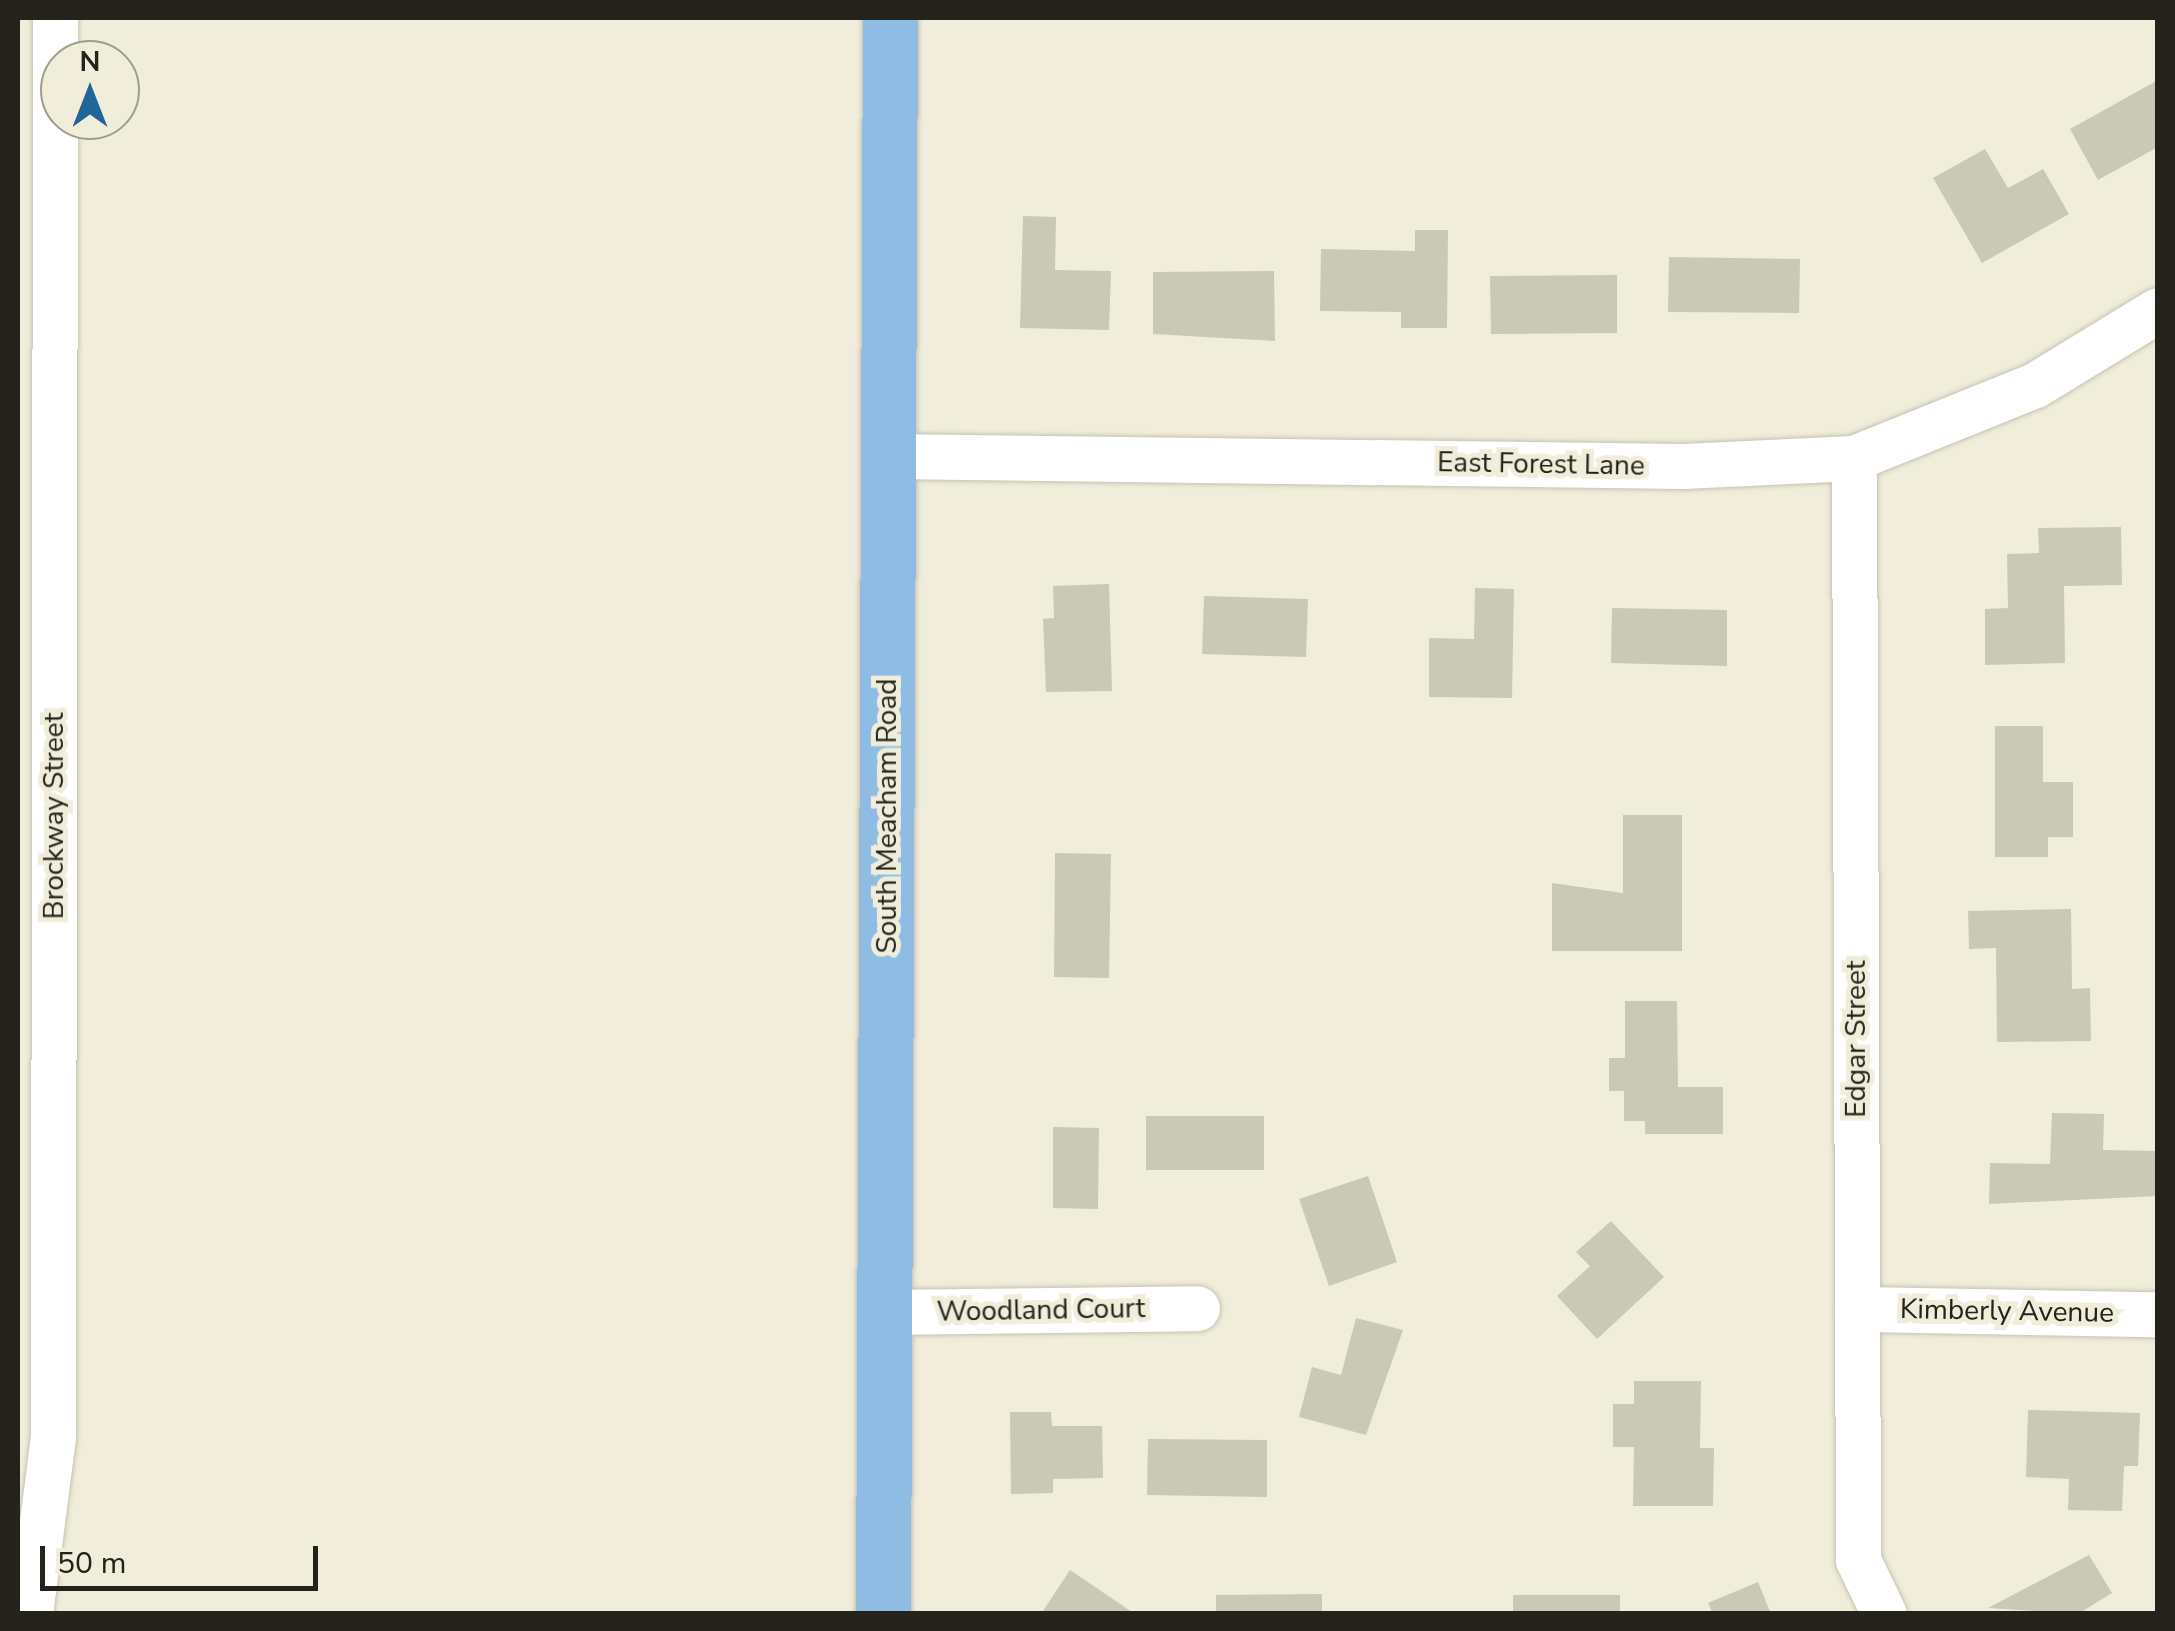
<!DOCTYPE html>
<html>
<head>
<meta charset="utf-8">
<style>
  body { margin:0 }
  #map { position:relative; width:2175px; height:1631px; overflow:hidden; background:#f0eddb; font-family:"Nunito Sans",sans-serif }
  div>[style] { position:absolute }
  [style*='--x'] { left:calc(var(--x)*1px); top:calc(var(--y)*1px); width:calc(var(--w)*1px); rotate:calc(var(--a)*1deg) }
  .building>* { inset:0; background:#cac8b6 }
  .roads { filter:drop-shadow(0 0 2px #c6c3b2) drop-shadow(0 0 2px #c6c3b2) }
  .minor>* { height:45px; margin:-22.5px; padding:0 22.5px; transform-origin:22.5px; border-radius:22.5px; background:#fff }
  .major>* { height:55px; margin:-27.5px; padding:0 27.5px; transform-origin:27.5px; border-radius:27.5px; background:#8fbce2 }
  span { translate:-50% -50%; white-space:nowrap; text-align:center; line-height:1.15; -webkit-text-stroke:10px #f0eddb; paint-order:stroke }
  .street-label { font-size:28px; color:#23221b }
  .frame { position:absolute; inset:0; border:20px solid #23221b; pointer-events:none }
  .north { position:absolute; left:40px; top:40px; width:100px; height:100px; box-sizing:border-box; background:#f0eddb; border:2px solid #9e9c8e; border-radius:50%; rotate:0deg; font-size:28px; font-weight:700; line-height:40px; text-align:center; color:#23221b }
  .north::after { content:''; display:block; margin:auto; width:35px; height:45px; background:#21659a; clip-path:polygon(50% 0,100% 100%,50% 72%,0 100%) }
  .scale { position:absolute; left:40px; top:1546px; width:278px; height:45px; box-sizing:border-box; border:5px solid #23221b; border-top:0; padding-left:12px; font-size:30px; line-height:35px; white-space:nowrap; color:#23221b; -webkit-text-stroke:8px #f0eddb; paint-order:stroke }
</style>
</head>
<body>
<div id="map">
  <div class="building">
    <i style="clip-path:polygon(2158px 80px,2158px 147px,2098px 180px,2070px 129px)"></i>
    <i style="clip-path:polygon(1985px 149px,2008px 188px,2043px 169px,2069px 214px,1982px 263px,1933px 178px)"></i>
    <i style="clip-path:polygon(1023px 216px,1056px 217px,1055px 270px,1111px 271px,1109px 330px,1020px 328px)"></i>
    <i style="clip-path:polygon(1415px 230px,1448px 230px,1447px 328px,1401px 328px,1401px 312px,1320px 311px,1321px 249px,1415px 251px)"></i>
    <i style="clip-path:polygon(1669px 257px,1800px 259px,1799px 313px,1668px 312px)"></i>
    <i style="clip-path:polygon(1274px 271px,1275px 341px,1153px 334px,1153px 272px)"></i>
    <i style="clip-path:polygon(1617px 275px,1617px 333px,1491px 334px,1490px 276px)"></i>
    <i style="clip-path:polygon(2121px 527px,2122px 585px,2064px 586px,2065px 663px,1985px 665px,1985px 609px,2008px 608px,2007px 554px,2039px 553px,2038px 528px)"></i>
    <i style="clip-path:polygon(1109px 584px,1112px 691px,1046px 692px,1043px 619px,1054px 618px,1053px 586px)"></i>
    <i style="clip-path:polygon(1475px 588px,1514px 589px,1512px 698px,1429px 697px,1429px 638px,1474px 639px)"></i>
    <i style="clip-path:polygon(1204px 596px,1308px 599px,1306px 657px,1202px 654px)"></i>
    <i style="clip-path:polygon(1612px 608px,1727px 610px,1727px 666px,1611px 663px)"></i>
    <i style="clip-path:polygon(1995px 726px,2043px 726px,2043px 782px,2073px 782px,2073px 837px,2048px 837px,2048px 857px,1995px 857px)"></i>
    <i style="clip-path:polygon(1623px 815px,1682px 815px,1682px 951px,1552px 951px,1552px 883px,1623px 893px)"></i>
    <i style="clip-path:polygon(1055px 853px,1111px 854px,1109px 978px,1054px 977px)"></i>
    <i style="clip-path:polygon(2071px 909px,2072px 989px,2090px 988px,2091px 1041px,1997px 1042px,1996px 948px,1969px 949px,1968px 911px)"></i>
    <i style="clip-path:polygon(1625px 1001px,1677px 1001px,1678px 1087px,1723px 1087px,1723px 1134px,1645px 1134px,1645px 1121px,1624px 1121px,1624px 1091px,1609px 1091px,1609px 1058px,1625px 1058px)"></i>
    <i style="clip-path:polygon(2052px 1113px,2104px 1114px,2103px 1150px,2158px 1151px,2158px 1196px,1989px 1204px,1990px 1163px,2050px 1164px)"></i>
    <i style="clip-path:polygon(1146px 1116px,1264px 1116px,1264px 1170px,1146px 1170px)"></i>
    <i style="clip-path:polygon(1053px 1127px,1099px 1128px,1098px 1209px,1053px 1208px)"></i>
    <i style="clip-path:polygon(1368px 1176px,1397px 1262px,1329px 1286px,1299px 1199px)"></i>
    <i style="clip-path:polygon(1611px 1221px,1664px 1277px,1597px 1339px,1557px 1296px,1590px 1266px,1576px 1252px)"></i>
    <i style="clip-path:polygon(1356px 1318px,1403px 1330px,1366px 1435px,1299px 1417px,1312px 1367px,1341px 1375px)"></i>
    <i style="clip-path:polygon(1634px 1381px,1701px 1381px,1700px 1448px,1714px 1448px,1713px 1506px,1633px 1506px,1634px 1447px,1613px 1447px,1613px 1404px,1634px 1404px)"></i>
    <i style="clip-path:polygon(2028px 1410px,2140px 1413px,2138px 1466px,2124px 1466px,2122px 1511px,2068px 1510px,2069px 1479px,2026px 1477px)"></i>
    <i style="clip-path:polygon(1010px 1412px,1051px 1412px,1052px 1426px,1102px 1426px,1103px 1478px,1053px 1479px,1053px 1493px,1011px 1494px)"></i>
    <i style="clip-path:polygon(1148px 1439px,1267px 1440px,1267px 1497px,1147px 1495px)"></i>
    <i style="clip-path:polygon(2089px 1555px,2112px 1593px,2078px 1614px,1988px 1608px)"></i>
    <i style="clip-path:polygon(1070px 1570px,1135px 1614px,1041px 1614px)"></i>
    <i style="clip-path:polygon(1758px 1582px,1771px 1614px,1713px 1614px,1708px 1603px)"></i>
    <i style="clip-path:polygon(1322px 1594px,1322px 1614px,1216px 1614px,1216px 1595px)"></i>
    <i style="clip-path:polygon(1513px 1595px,1620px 1595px,1620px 1614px,1513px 1614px)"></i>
  </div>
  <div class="roads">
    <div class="minor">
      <i style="--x:888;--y:456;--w:795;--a:0.72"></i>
      <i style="--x:1683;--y:466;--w:171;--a:-2.7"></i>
      <i style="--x:1854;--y:458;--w:195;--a:-22"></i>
      <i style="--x:2035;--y:385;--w:144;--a:-31.4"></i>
      <i style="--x:1854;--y:458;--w:1102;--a:89.79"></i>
      <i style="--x:1858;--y:1560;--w:60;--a:64.3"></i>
      <i style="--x:1857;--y:1309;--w:301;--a:1"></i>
      <i style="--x:885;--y:1312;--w:312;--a:-0.7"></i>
      <i style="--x:30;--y:1614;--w:179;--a:-82.6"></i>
      <i style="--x:53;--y:1436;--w:1418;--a:-89.92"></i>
    </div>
    <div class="major">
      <i style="--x:883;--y:1614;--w:1596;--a:-89.75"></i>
    </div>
  </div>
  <div class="street-label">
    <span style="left:1541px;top:464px;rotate:1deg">East Forest Lane</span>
    <span style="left:54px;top:816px;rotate:-90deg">Brockway Street</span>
    <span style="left:887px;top:816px;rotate:-90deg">South Meacham Road</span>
    <span style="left:1856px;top:1039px;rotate:-90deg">Edgar Street</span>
    <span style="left:1041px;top:1310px;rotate:-1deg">Woodland Court</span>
    <span style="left:2007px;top:1311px;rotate:1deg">Kimberly Avenue</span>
  </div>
  <div class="frame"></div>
  <div class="north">N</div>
  <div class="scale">50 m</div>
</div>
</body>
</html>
